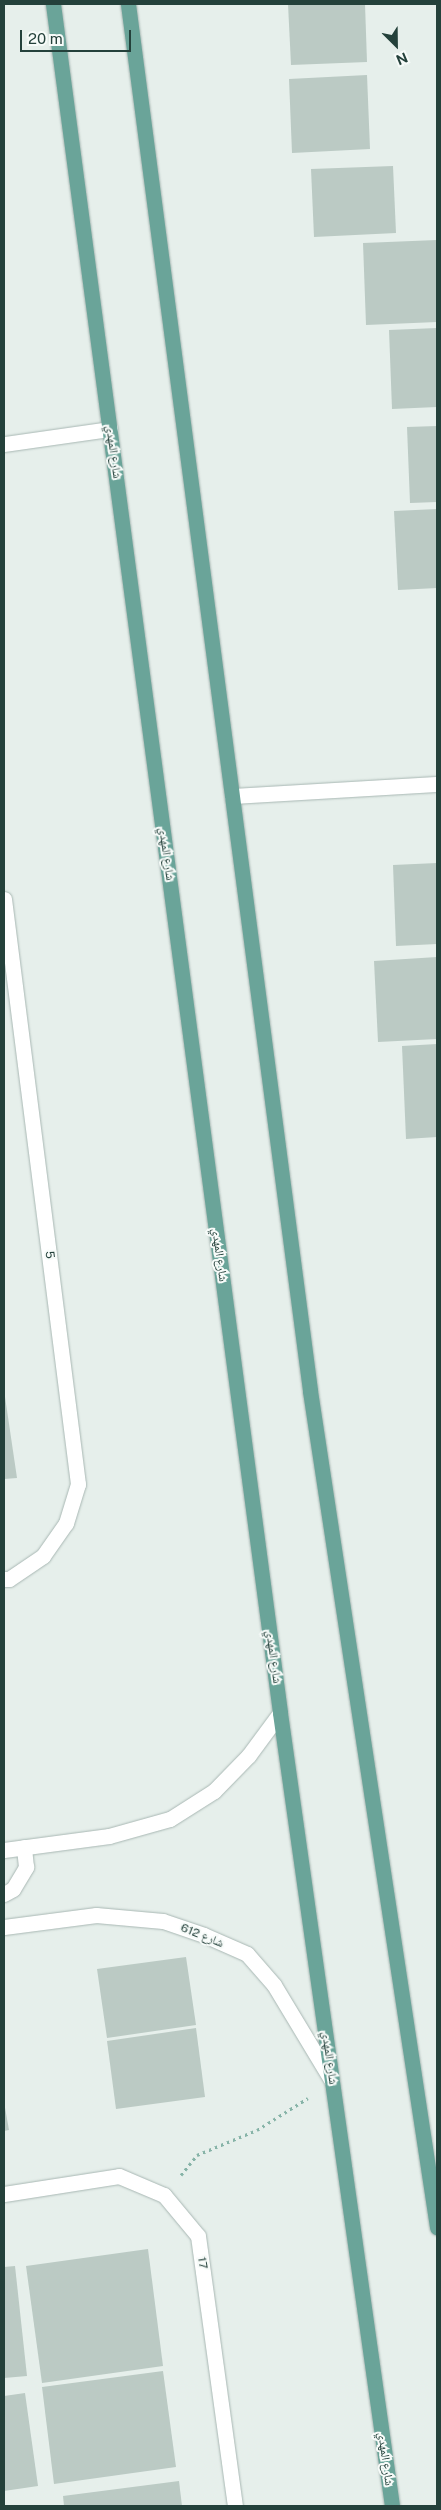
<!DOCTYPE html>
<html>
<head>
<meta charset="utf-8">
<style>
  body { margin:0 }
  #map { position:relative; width:441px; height:2510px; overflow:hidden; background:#e6efeb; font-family:"Public Sans","Noto Naskh Arabic",sans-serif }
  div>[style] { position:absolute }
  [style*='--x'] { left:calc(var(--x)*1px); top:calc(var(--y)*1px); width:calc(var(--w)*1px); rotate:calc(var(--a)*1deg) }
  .building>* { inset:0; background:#bbcac4 }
  .path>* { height:3px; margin-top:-1.5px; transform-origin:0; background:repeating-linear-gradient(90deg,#86b3a7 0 2.5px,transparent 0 6.5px) }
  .roads { filter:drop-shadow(0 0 1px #a8b7b3) drop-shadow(0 0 1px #a8b7b3) }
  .minor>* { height:15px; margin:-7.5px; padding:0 7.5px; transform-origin:7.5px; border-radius:7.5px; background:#fff }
  .major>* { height:15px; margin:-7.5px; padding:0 7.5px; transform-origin:7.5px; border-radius:7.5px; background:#6aa499 }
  span { translate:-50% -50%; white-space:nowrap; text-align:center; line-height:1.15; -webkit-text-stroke:4px #f7fbf9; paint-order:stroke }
  .street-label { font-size:12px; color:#24413b }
  .frame { position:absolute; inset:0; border:5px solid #24413b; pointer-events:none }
  .north { position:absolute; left:371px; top:20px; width:50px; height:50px; -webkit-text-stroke:4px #f7fbf9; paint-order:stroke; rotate:157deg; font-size:14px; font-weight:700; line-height:20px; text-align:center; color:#24413b }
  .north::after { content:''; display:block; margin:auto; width:18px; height:22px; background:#24413b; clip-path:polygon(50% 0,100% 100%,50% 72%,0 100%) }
  .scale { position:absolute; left:20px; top:30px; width:111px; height:22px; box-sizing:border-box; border:2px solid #24413b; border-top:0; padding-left:6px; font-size:15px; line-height:18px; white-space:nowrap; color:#24413b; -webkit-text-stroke:4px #f7fbf9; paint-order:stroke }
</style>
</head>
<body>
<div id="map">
  <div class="building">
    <i style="clip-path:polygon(288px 4px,365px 4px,367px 62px,291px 65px)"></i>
    <i style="clip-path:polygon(367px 75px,370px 149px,292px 153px,289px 79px)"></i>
    <i style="clip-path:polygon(393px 166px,396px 233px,314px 237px,311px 169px)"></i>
    <i style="clip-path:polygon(437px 240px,437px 322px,366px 325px,363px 243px)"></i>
    <i style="clip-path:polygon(437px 328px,437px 407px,392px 409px,389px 330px)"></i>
    <i style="clip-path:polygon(437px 426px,437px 502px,410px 503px,407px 427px)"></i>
    <i style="clip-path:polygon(437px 509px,437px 588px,398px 590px,394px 511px)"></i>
    <i style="clip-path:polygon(437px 863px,437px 944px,396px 946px,393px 865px)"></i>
    <i style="clip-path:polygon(437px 957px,437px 1039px,378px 1042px,374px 961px)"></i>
    <i style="clip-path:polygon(437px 1044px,437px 1137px,406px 1139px,402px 1046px)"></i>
    <i style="clip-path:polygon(4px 1390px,17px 1478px,4px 1479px)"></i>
    <i style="clip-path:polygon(186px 1957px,196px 2025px,107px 2038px,97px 1969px)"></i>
    <i style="clip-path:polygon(196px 2028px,205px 2097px,116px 2109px,107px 2041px)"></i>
    <i style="clip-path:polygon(4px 2102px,9px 2130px,4px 2131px)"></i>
    <i style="clip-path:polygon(148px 2249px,163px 2366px,42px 2383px,26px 2266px)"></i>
    <i style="clip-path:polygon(15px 2266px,27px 2376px,4px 2378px,4px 2267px)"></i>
    <i style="clip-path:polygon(163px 2371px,176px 2467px,54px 2484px,42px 2387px)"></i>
    <i style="clip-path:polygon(25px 2393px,38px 2486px,4px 2491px,4px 2396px)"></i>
    <i style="clip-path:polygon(179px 2481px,182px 2506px,64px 2506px,63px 2496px)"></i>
  </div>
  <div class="path">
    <i style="--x:181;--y:2175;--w:26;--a:-51"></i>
    <i style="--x:197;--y:2155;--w:65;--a:-22.6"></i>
    <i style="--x:257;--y:2130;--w:60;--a:-32.1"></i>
  </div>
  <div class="roads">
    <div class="minor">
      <i style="--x:4;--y:444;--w:107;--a:-8.1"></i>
      <i style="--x:232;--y:796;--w:205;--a:-3.4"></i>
      <i style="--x:4;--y:899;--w:590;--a:82.79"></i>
      <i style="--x:78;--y:1484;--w:41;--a:107.1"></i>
      <i style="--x:66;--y:1523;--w:40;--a:124.9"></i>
      <i style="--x:43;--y:1556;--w:41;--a:145.9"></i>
      <i style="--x:9;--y:1579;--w:5;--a:180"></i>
      <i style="--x:4;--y:1850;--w:106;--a:-7.6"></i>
      <i style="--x:109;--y:1836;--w:63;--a:-15.6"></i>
      <i style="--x:170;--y:1819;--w:52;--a:-32.5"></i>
      <i style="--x:214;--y:1791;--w:50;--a:-45.8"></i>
      <i style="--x:249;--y:1755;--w:52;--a:-53.6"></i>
      <i style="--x:4;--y:1894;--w:10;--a:-29"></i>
      <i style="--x:13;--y:1889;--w:26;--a:-59"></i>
      <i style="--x:26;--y:1867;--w:20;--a:-96"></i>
      <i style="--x:4;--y:1927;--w:93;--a:-7.4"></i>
      <i style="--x:96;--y:1915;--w:67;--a:5.1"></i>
      <i style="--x:163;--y:1921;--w:43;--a:18.9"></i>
      <i style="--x:204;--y:1935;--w:47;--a:23.8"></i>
      <i style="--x:247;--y:1954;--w:41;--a:48.9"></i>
      <i style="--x:274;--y:1985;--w:112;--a:58.9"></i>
      <i style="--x:4;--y:2194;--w:116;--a:-8.9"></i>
      <i style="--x:119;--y:2176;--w:49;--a:22.9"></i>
      <i style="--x:164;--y:2195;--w:53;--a:50.3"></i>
      <i style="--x:198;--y:2236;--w:273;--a:82.2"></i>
    </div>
    <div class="major">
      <i style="--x:53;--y:4;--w:1724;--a:82.43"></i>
      <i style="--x:280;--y:1713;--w:801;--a:81.96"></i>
      <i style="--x:128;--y:4;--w:1399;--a:82.52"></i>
      <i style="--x:310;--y:1391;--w:846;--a:81.36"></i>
    </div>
  </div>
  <div class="street-label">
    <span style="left:113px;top:452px;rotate:82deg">شارع المهدي</span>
    <span style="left:166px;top:854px;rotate:82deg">شارع المهدي</span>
    <span style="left:49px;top:1255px;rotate:83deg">5</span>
    <span style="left:219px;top:1255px;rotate:82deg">شارع المهدي</span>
    <span style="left:273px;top:1657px;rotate:82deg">شارع المهدي</span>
    <span style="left:202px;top:1936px;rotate:22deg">شارع 612</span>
    <span style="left:329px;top:2058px;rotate:82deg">شارع المهدي</span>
    <span style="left:202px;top:2263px;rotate:81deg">17</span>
    <span style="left:385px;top:2459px;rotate:82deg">شارع المهدي</span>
  </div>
  <div class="frame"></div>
  <div class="north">N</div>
  <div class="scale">20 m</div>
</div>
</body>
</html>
